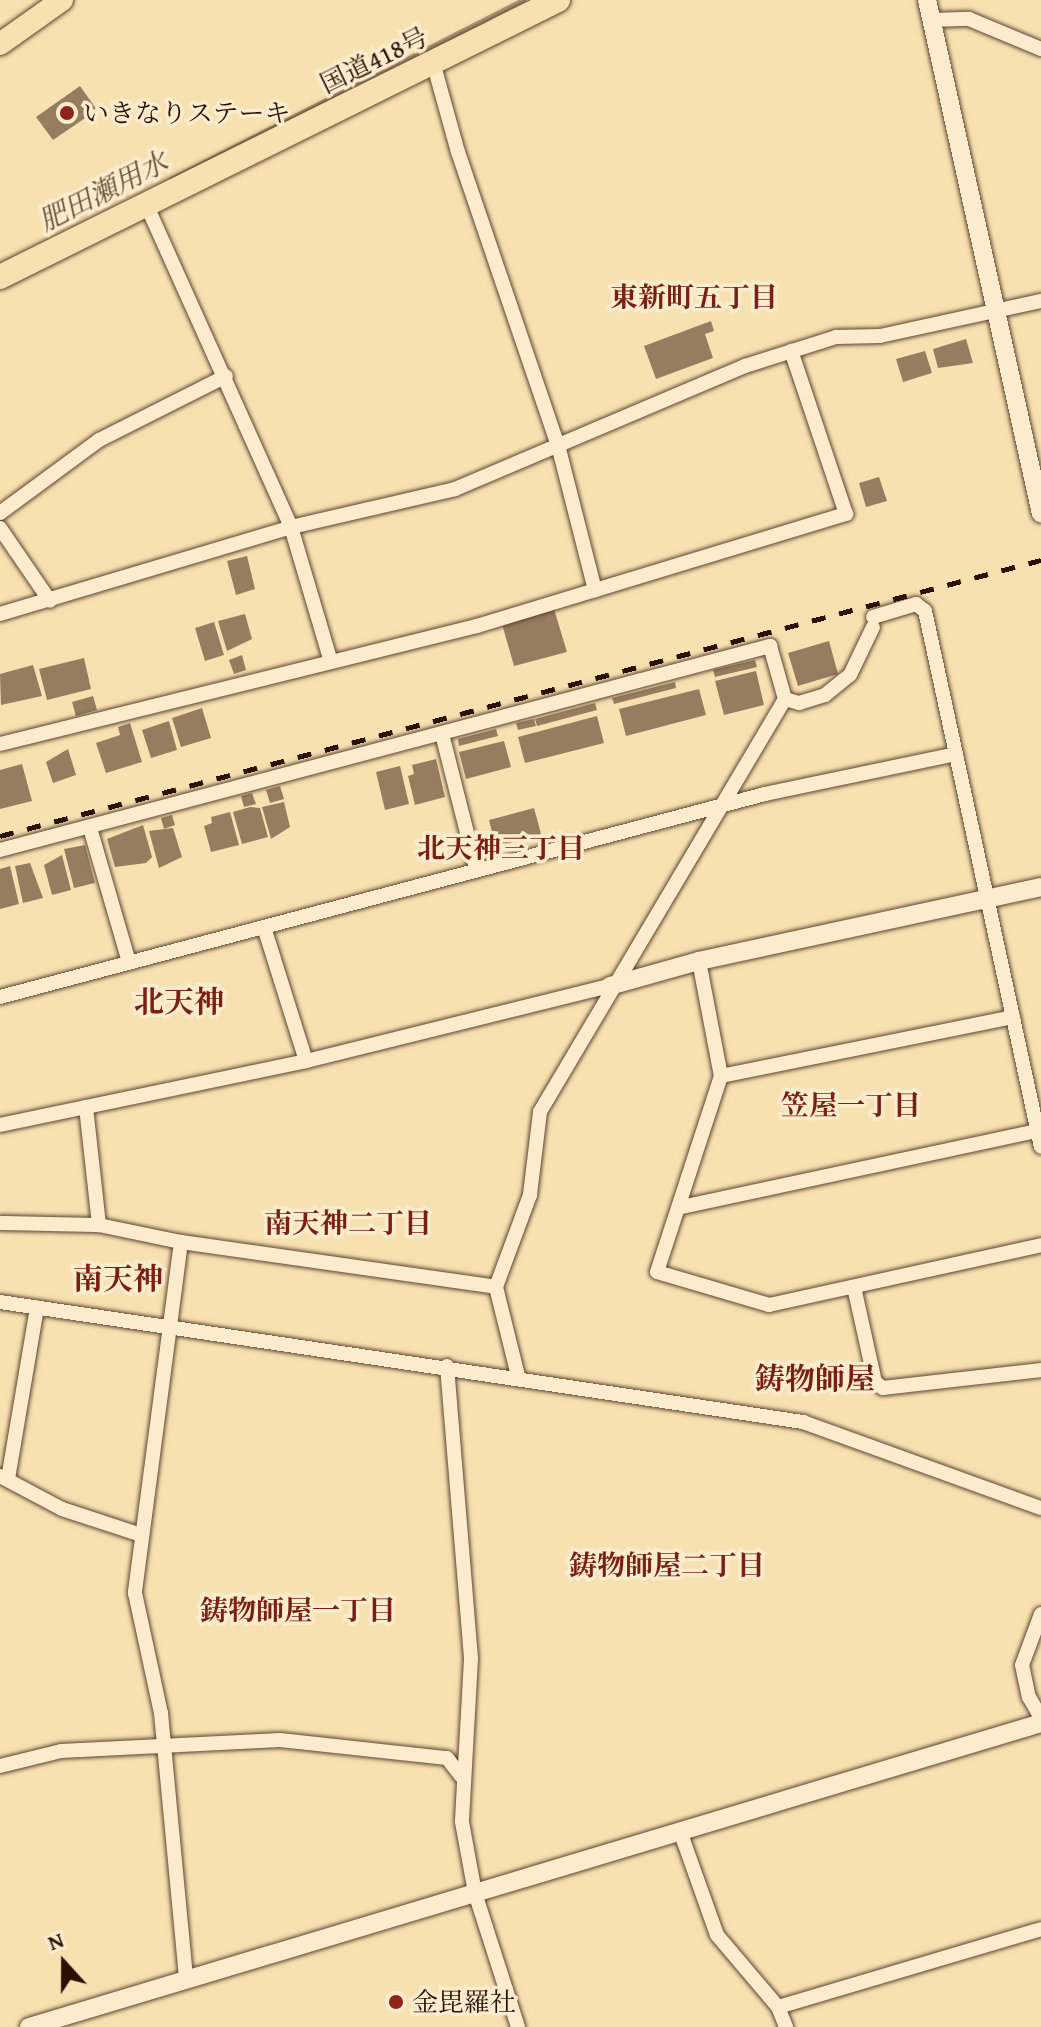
<!DOCTYPE html>
<html>
<head>
<meta charset="utf-8">
<style>
  body { margin:0 }
  #map { position:relative; width:1041px; height:2027px; overflow:hidden; background:#f8e1b1; font-family:"Gentium Book Plus","Noto Serif JP",serif }
  div>[style] { position:absolute }
  [style*='--x'] { left:calc(var(--x)*1px); top:calc(var(--y)*1px); width:calc(var(--w)*1px); rotate:calc(var(--a)*1deg) }
  .stream>* { height:5px; margin:-2.5px; padding:0 2.5px; transform-origin:2.5px; border-radius:2.5px; background:#b29a77 }
  .building>* { inset:0; background:#967d5f }
  .roads { filter:drop-shadow(0 0 2px #5e4431) drop-shadow(0 0 2px #5e4431) }
  .minor>* { height:14px; margin:-7px; padding:0 7px; transform-origin:7px; border-radius:7px; background:#faeccc }
  .tertiary>* { height:18px; margin:-9px; padding:0 9px; transform-origin:9px; border-radius:9px; background:#faeccc }
  .primary>* { height:22px; margin:-11px; padding:0 11px; transform-origin:11px; border-radius:11px; background:#f8e1b1 }
  .trunk>* { height:24px; margin:-12px; padding:0 12px; transform-origin:12px; border-radius:12px; background:#f8e1b1 }
  .rail>* { height:5px; margin-top:-2.5px; transform-origin:0; background:repeating-linear-gradient(90deg,#2b1006 0 14px,transparent 0 28px) }
  .dots>* { width:22px; height:22px; translate:-50% -50%; box-sizing:border-box; border:4px solid #faeccc; border-radius:50% }
  span { translate:-50% -50%; white-space:nowrap; text-align:center; line-height:1.15; -webkit-text-stroke:7px #faeccc; paint-order:stroke }
  .street-label { font-size:26px; color:#2b1006 }
  .poi-label { font-size:26px; color:#2b1006 }
  .left { translate:0 -50%; text-align:left }
  .water-label { font-size:28px; color:#684e39; font-style:italic }
  .neighbourhood-label { font-size:28px; color:#7a1f14; font-weight:700 }
  .quarter-label { font-size:30px; color:#7a1f14; font-weight:700 }
  .north { position:absolute; left:24px; top:1923px; width:80px; height:80px; -webkit-text-stroke:6px #faeccc; paint-order:stroke; rotate:339deg; font-size:22px; font-weight:700; line-height:32px; text-align:center; color:#2b1006 }
  .north::after { content:''; display:block; margin:auto; width:28px; height:36px; background:#2b1006; clip-path:polygon(50% 0,100% 100%,50% 72%,0 100%) }
</style>
</head>
<body>
<div id="map">
  <div class="stream">
    <i style="--x:171;--y:179;--w:395;--a:-27"></i>
  </div>
  <div class="building">
    <i style="clip-path:polygon(80px 86px,97px 110px,53px 140px,36px 117px)"></i>
    <i style="clip-path:polygon(711px 321px,714px 331px,705px 334px,713px 358px,656px 379px,644px 346px)"></i>
    <i style="clip-path:polygon(966px 339px,973px 363px,938px 368px,933px 349px)"></i>
    <i style="clip-path:polygon(925px 351px,932px 373px,903px 382px,896px 359px)"></i>
    <i style="clip-path:polygon(879px 477px,887px 501px,866px 507px,859px 483px)"></i>
    <i style="clip-path:polygon(247px 556px,255px 589px,236px 595px,227px 561px)"></i>
    <i style="clip-path:polygon(554px 609px,567px 652px,514px 666px,502px 624px)"></i>
    <i style="clip-path:polygon(245px 614px,252px 639px,227px 651px,218px 621px)"></i>
    <i style="clip-path:polygon(214px 622px,224px 655px,205px 661px,195px 628px)"></i>
    <i style="clip-path:polygon(829px 641px,838px 674px,798px 686px,788px 653px)"></i>
    <i style="clip-path:polygon(242px 655px,246px 670px,234px 674px,229px 660px)"></i>
    <i style="clip-path:polygon(84px 658px,91px 689px,47px 700px,39px 669px)"></i>
    <i style="clip-path:polygon(755px 660px,757px 667px,715px 677px,713px 670px)"></i>
    <i style="clip-path:polygon(33px 665px,42px 696px,1px 705px,0 674px)"></i>
    <i style="clip-path:polygon(756px 671px,764px 705px,724px 715px,715px 681px)"></i>
    <i style="clip-path:polygon(675px 682px,676px 688px,614px 704px,612px 698px)"></i>
    <i style="clip-path:polygon(699px 689px,706px 715px,626px 736px,619px 709px)"></i>
    <i style="clip-path:polygon(93px 696px,97px 710px,76px 716px,72px 702px)"></i>
    <i style="clip-path:polygon(595px 703px,597px 710px,537px 726px,535px 719px)"></i>
    <i style="clip-path:polygon(202px 708px,211px 738px,181px 747px,172px 718px)"></i>
    <i style="clip-path:polygon(597px 716px,604px 743px,525px 763px,518px 737px)"></i>
    <i style="clip-path:polygon(534px 719px,536px 726px,518px 730px,516px 723px)"></i>
    <i style="clip-path:polygon(169px 721px,177px 750px,151px 758px,142px 730px)"></i>
    <i style="clip-path:polygon(130px 723px,142px 762px,106px 773px,96px 743px,120px 735px,118px 727px)"></i>
    <i style="clip-path:polygon(496px 729px,498px 736px,459px 746px,458px 739px)"></i>
    <i style="clip-path:polygon(504px 741px,511px 767px,466px 779px,459px 752px)"></i>
    <i style="clip-path:polygon(68px 749px,76px 775px,53px 783px,46px 762px)"></i>
    <i style="clip-path:polygon(436px 759px,445px 797px,415px 805px,408px 776px,414px 774px,412px 765px)"></i>
    <i style="clip-path:polygon(22px 764px,32px 801px,0 809px,0 770px)"></i>
    <i style="clip-path:polygon(400px 766px,409px 804px,385px 810px,376px 772px)"></i>
    <i style="clip-path:polygon(280px 786px,284px 799px,270px 803px,266px 790px)"></i>
    <i style="clip-path:polygon(252px 793px,256px 804px,244px 807px,241px 796px)"></i>
    <i style="clip-path:polygon(284px 802px,290px 827px,271px 839px,262px 807px)"></i>
    <i style="clip-path:polygon(250px 807px,260px 808px,268px 837px,242px 844px,233px 812px)"></i>
    <i style="clip-path:polygon(534px 808px,541px 834px,496px 847px,489px 820px)"></i>
    <i style="clip-path:polygon(230px 812px,239px 845px,211px 852px,204px 826px,212px 823px,211px 817px)"></i>
    <i style="clip-path:polygon(172px 815px,175px 825px,164px 829px,161px 818px)"></i>
    <i style="clip-path:polygon(143px 825px,152px 857px,146px 863px,115px 867px,107px 839px)"></i>
    <i style="clip-path:polygon(173px 828px,182px 857px,159px 868px,149px 831px)"></i>
    <i style="clip-path:polygon(85px 845px,95px 883px,74px 888px,64px 849px)"></i>
    <i style="clip-path:polygon(62px 855px,71px 890px,52px 895px,44px 865px)"></i>
    <i style="clip-path:polygon(30px 863px,43px 898px,23px 903px,15px 866px)"></i>
    <i style="clip-path:polygon(10px 866px,19px 904px,0 909px,0 869px)"></i>
  </div>
  <div class="roads">
    <div class="minor">
      <i style="--x:932;--y:20;--w:37;--a:-2"></i>
      <i style="--x:969;--y:19;--w:78;--a:22.6"></i>
      <i style="--x:433;--y:62;--w:93;--a:74.5"></i>
      <i style="--x:458;--y:152;--w:310;--a:71.2"></i>
      <i style="--x:558;--y:445;--w:150;--a:75.7"></i>
      <i style="--x:146;--y:204;--w:354;--a:65.8"></i>
      <i style="--x:291;--y:527;--w:138;--a:73.5"></i>
      <i style="--x:0;--y:513;--w:123;--a:-36.4"></i>
      <i style="--x:99;--y:440;--w:142;--a:-26.7"></i>
      <i style="--x:0;--y:528;--w:88;--a:55.6"></i>
      <i style="--x:0;--y:614;--w:304;--a:-16.6"></i>
      <i style="--x:291;--y:527;--w:168;--a:-13"></i>
      <i style="--x:455;--y:489;--w:315;--a:-23"></i>
      <i style="--x:745;--y:366;--w:96;--a:-17.7"></i>
      <i style="--x:836;--y:337;--w:44;--a:-1.3"></i>
      <i style="--x:880;--y:336;--w:165;--a:-12.3"></i>
      <i style="--x:873;--y:617;--w:45;--a:-16.8"></i>
      <i style="--x:916;--y:604;--w:11;--a:38"></i>
      <i style="--x:925;--y:611;--w:548;--a:77.79"></i>
      <i style="--x:785;--y:699;--w:15;--a:16"></i>
      <i style="--x:799;--y:703;--w:27;--a:-17"></i>
      <i style="--x:825;--y:695;--w:32;--a:-39"></i>
      <i style="--x:850;--y:675;--w:53;--a:-64.4"></i>
      <i style="--x:442;--y:734;--w:138;--a:75.8"></i>
      <i style="--x:0;--y:744;--w:491;--a:-13.9"></i>
      <i style="--x:477;--y:626;--w:386;--a:-16.9"></i>
      <i style="--x:846;--y:514;--w:172;--a:-108.6"></i>
      <i style="--x:90;--y:828;--w:140;--a:73.8"></i>
      <i style="--x:0;--y:850;--w:797;--a:-14.84"></i>
      <i style="--x:770;--y:646;--w:55;--a:74.2"></i>
      <i style="--x:785;--y:699;--w:480;--a:120.7"></i>
      <i style="--x:540;--y:1112;--w:84;--a:96.9"></i>
      <i style="--x:530;--y:1195;--w:98;--a:110.3"></i>
      <i style="--x:496;--y:1287;--w:92;--a:76.1"></i>
      <i style="--x:264;--y:927;--w:140;--a:72.6"></i>
      <i style="--x:699;--y:961;--w:117;--a:79.2"></i>
      <i style="--x:721;--y:1076;--w:206;--a:108.1"></i>
      <i style="--x:657;--y:1272;--w:117;--a:16.4"></i>
      <i style="--x:769;--y:1305;--w:279;--a:-12.4"></i>
      <i style="--x:0;--y:997;--w:791;--a:-14.86"></i>
      <i style="--x:765;--y:794;--w:195;--a:-11.8"></i>
      <i style="--x:721;--y:1076;--w:298;--a:-11.4"></i>
      <i style="--x:86;--y:1107;--w:119;--a:83.7"></i>
      <i style="--x:99;--y:1225;--w:84;--a:11.7"></i>
      <i style="--x:181;--y:1242;--w:318;--a:8.1"></i>
      <i style="--x:0;--y:1125;--w:313;--a:-11.8"></i>
      <i style="--x:306;--y:1061;--w:313;--a:-13.9"></i>
      <i style="--x:682;--y:1207;--w:364;--a:-12.1"></i>
      <i style="--x:0;--y:1223;--w:99;--a:1.2"></i>
      <i style="--x:181;--y:1242;--w:354;--a:97.5"></i>
      <i style="--x:135;--y:1593;--w:123;--a:77.8"></i>
      <i style="--x:161;--y:1713;--w:267;--a:84.6"></i>
      <i style="--x:854;--y:1287;--w:97;--a:77.5"></i>
      <i style="--x:875;--y:1382;--w:10;--a:37"></i>
      <i style="--x:883;--y:1388;--w:159;--a:-6.5"></i>
      <i style="--x:0;--y:1302;--w:812;--a:8.5"></i>
      <i style="--x:803;--y:1422;--w:253;--a:19.9"></i>
      <i style="--x:447;--y:1366;--w:294;--a:85.3"></i>
      <i style="--x:471;--y:1659;--w:163;--a:93.2"></i>
      <i style="--x:462;--y:1822;--w:72;--a:79.6"></i>
      <i style="--x:475;--y:1893;--w:141;--a:72.2"></i>
      <i style="--x:0;--y:1476;--w:70;--a:28"></i>
      <i style="--x:62;--y:1509;--w:83;--a:18.2"></i>
      <i style="--x:8;--y:1479;--w:174;--a:-80.4"></i>
      <i style="--x:1041;--y:1614;--w:54;--a:110.4"></i>
      <i style="--x:1022;--y:1665;--w:33;--a:78"></i>
      <i style="--x:1029;--y:1697;--w:24;--a:60"></i>
      <i style="--x:0;--y:1766;--w:63;--a:-13.8"></i>
      <i style="--x:61;--y:1751;--w:219;--a:-2.9"></i>
      <i style="--x:280;--y:1740;--w:168;--a:6.2"></i>
      <i style="--x:447;--y:1758;--w:23;--a:52"></i>
      <i style="--x:680;--y:1831;--w:110;--a:70.4"></i>
      <i style="--x:717;--y:1935;--w:94;--a:49.7"></i>
      <i style="--x:778;--y:2007;--w:22;--a:68"></i>
      <i style="--x:778;--y:2007;--w:274;--a:-16.5"></i>
    </div>
    <div class="tertiary">
      <i style="--x:927;--y:0;--w:526;--a:77.49"></i>
      <i style="--x:610;--y:986;--w:92;--a:-15.7"></i>
      <i style="--x:699;--y:961;--w:350;--a:-12.2"></i>
      <i style="--x:29;--y:2027;--w:1057;--a:-16.72"></i>
    </div>
    <div class="primary">
      <i style="--x:0;--y:44;--w:76;--a:-35.4"></i>
    </div>
    <div class="trunk">
      <i style="--x:0;--y:277;--w:623;--a:-26.4"></i>
    </div>
  </div>
  <div class="rail">
    <i style="--x:0;--y:836;--w:1077;--a:-14.85"></i>
  </div>
  <div class="dots">
    <i style="left:67px;top:113px;background:#8f2418"></i>
    <i style="left:396px;top:2002px;background:#8f2418"></i>
  </div>
  <div class="street-label">
    <span style="left:374px;top:60px;rotate:-26deg">国道418号</span>
  </div>
  <div class="poi-label">
    <span class="left" style="left:83px;top:113px">いきなりステーキ</span>
    <span class="left" style="left:412px;top:2002px">金毘羅社</span>
  </div>
  <div class="water-label">
    <span style="left:103px;top:191px;rotate:-27deg">肥田瀬用水</span>
  </div>
  <div class="neighbourhood-label">
    <span style="left:694px;top:297px">東新町五丁目</span>
    <span style="left:501px;top:848px">北天神三丁目</span>
    <span style="left:851px;top:1105px">笠屋一丁目</span>
    <span style="left:348px;top:1223px">南天神二丁目</span>
    <span style="left:667px;top:1565px">鋳物師屋二丁目</span>
    <span style="left:298px;top:1610px">鋳物師屋一丁目</span>
  </div>
  <div class="quarter-label">
    <span style="left:179px;top:1001px">北天神</span>
    <span style="left:118px;top:1278px">南天神</span>
    <span style="left:815px;top:1378px">鋳物師屋</span>
  </div>
  <div class="north">N</div>
</div>
</body>
</html>
